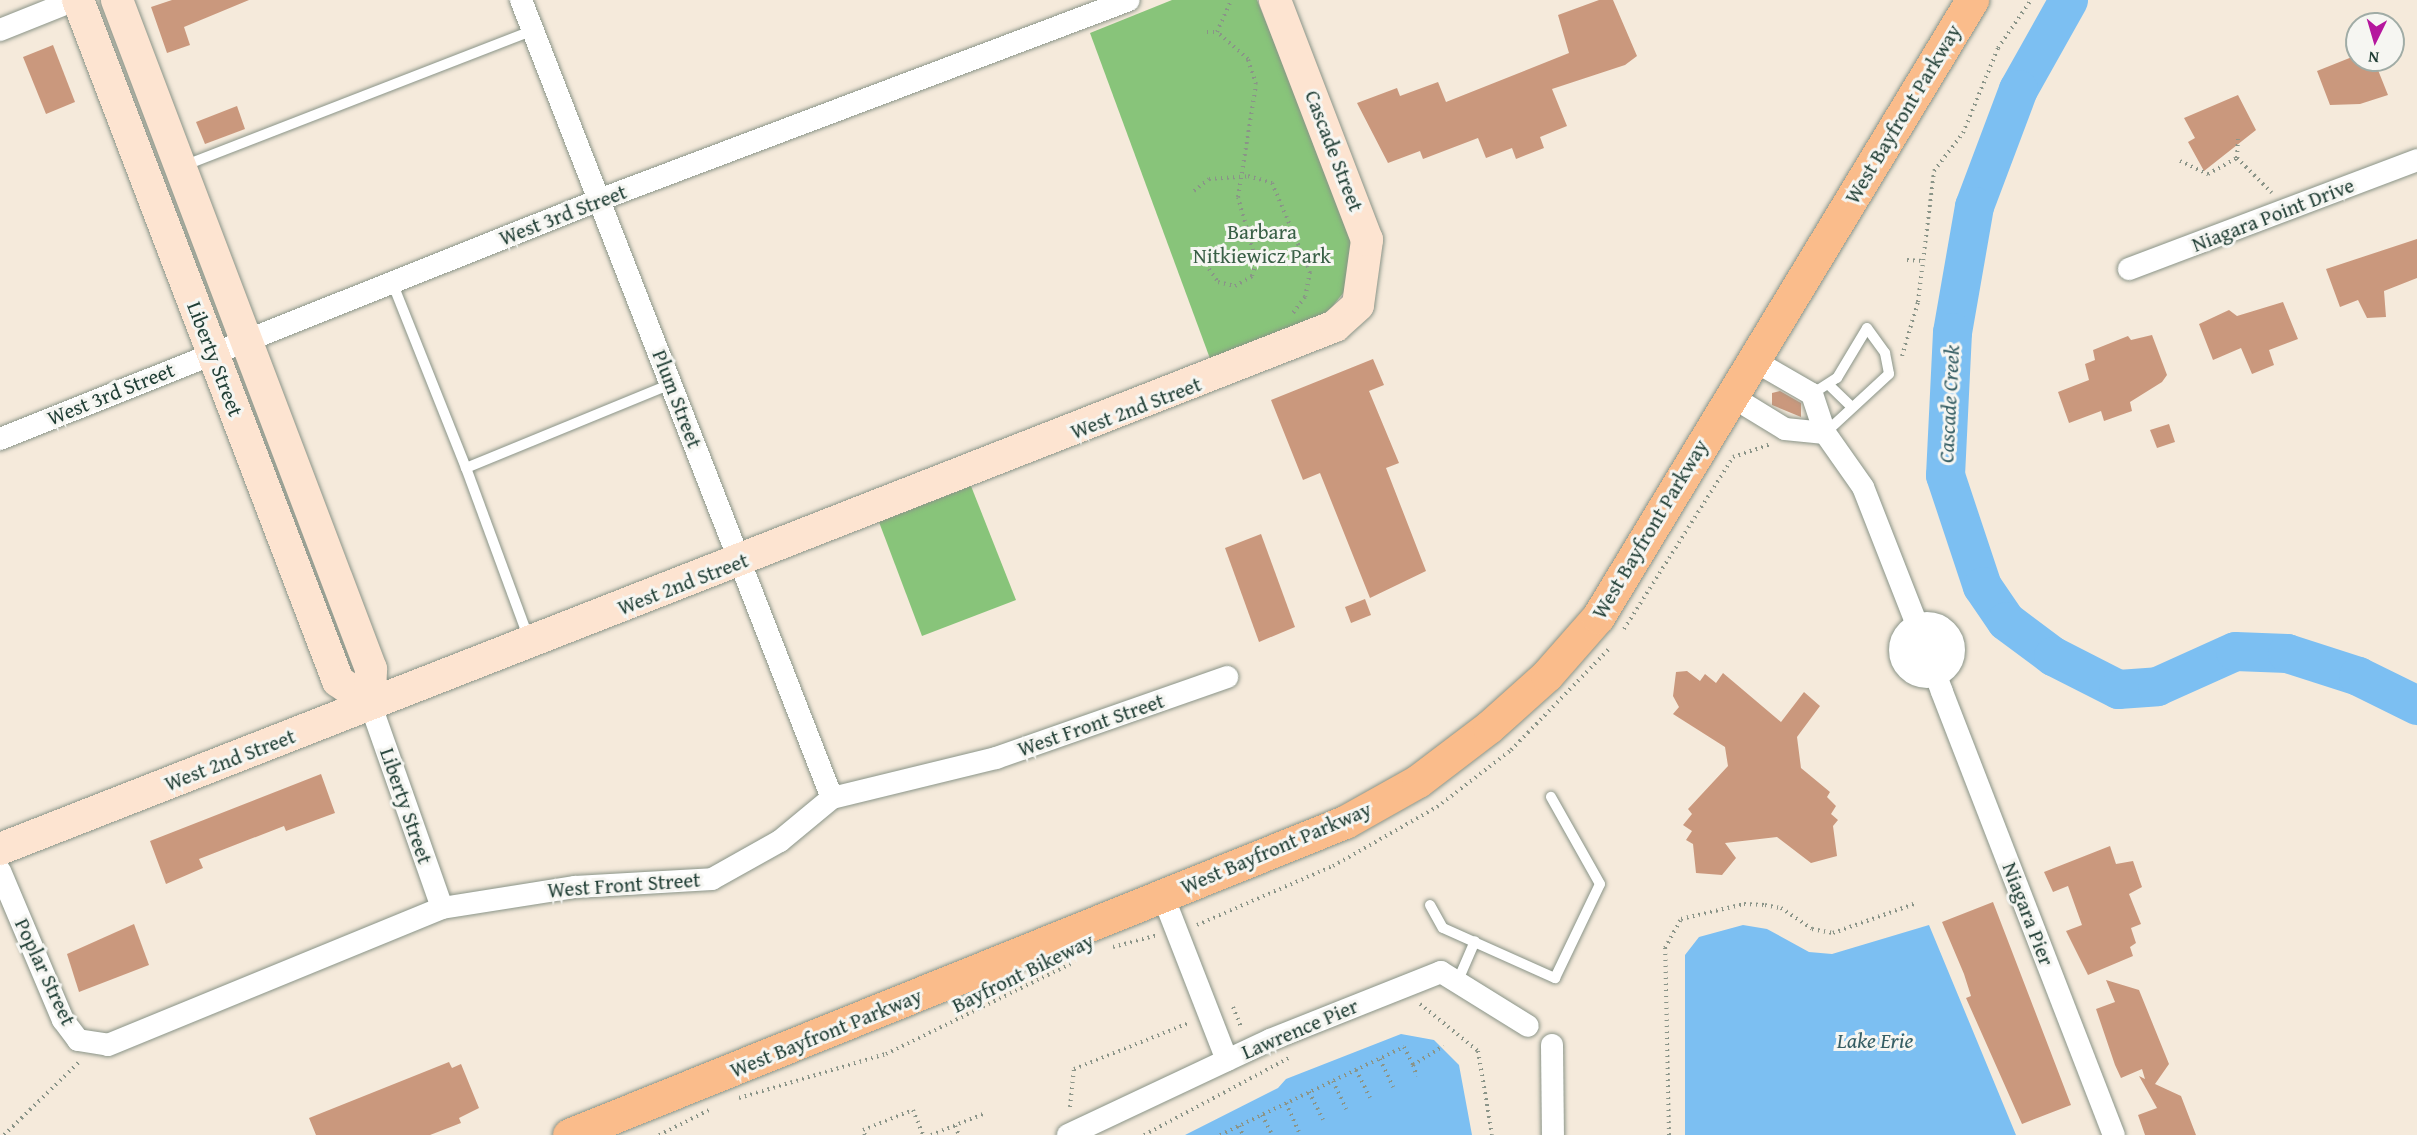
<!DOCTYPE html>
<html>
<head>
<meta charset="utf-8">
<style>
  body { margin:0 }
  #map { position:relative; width:2417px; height:1135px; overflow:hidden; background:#f5eadb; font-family:"Gentium Book Plus",serif }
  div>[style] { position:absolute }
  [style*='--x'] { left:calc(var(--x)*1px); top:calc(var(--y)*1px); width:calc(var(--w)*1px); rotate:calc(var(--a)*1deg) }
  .green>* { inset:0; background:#88c47a }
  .water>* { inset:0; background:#7cbff2 }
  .river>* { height:39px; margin:-19.5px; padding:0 19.5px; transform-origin:19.5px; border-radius:19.5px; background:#7cbff2 }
  .building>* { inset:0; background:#ca987d }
  .path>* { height:4px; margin-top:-2px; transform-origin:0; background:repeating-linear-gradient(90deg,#8a9488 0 1.5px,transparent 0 6px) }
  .roads { filter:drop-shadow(0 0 2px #8a9488) drop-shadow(0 0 2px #8a9488) }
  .lane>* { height:10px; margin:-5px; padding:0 5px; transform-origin:5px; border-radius:5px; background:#fff }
  .street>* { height:22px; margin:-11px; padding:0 11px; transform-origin:11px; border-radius:11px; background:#fff }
  .street>.ring { margin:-11px; padding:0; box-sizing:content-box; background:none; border:22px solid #fff; border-radius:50% }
  .secondary>* { height:32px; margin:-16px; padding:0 16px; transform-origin:16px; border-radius:16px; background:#fde4d1 }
  .highway>* { height:33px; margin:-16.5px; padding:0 16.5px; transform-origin:16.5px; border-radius:16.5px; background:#fabc8b }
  span { translate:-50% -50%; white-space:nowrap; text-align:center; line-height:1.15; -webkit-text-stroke:6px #f6f6f2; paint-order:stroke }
  .street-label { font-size:21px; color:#1f3d34 }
  .park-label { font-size:21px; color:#395f46 }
  .water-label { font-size:22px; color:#365e64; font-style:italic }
  .north { position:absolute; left:2345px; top:12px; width:60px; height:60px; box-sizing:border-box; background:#f6f6f2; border:2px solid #a0aca6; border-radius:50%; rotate:185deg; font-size:16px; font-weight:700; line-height:24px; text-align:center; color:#1f3d34 }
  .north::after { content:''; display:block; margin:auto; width:21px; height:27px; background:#b5179e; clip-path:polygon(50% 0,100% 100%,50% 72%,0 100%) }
</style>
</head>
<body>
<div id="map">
  <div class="green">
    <i style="clip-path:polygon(1172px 0,1257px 0,1353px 235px,1344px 292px,1324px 317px,1212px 364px,1090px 33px)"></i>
    <i style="clip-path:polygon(971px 486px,1016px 600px,922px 636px,879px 522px)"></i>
  </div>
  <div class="water">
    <i style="clip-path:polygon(1743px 925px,1767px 929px,1809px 952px,1832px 954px,1929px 925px,2016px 1135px,1685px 1135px,1685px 955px,1699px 937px)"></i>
    <i style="clip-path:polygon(1401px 1034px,1434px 1040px,1459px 1065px,1472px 1135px,1185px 1135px,1278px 1088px,1286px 1079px)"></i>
  </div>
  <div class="river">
    <i style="--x:2068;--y:0;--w:102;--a:119.3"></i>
    <i style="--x:2018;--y:89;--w:125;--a:110.6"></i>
    <i style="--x:1974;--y:206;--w:128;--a:99.9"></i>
    <i style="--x:1952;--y:332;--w:143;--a:92.8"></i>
    <i style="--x:1945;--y:475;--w:117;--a:71.6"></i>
    <i style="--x:1982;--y:586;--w:42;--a:55.6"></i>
    <i style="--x:2006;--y:621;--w:59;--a:36.7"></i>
    <i style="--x:2053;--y:656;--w:73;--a:26.9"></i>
    <i style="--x:2118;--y:689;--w:39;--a:-4"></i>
    <i style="--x:2157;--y:686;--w:85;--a:-24.2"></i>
    <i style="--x:2235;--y:651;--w:52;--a:2.2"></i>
    <i style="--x:2287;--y:653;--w:75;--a:17.9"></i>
    <i style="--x:2358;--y:676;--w:66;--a:26.2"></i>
  </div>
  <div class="building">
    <i style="clip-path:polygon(172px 0,249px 0,184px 27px,190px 45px,167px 53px,151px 7px)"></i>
    <i style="clip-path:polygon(1599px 0,1613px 0,1637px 56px,1625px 65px,1552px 89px,1567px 126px,1540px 137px,1544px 148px,1516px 159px,1512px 148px,1486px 158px,1478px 138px,1423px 159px,1420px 151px,1388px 163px,1357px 103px,1397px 88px,1400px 96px,1438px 82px,1446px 102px,1569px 53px,1558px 15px)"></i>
    <i style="clip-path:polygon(53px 45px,75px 102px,46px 114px,23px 57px)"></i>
    <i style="clip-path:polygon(2357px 55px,2357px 60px,2374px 60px,2388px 95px,2360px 104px,2330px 105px,2317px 71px)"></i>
    <i style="clip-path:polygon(2238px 95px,2256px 130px,2204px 171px,2188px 142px,2195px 138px,2184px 118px)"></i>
    <i style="clip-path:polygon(237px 106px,245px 129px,205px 144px,196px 122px)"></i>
    <i style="clip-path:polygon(2417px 239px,2417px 278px,2384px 291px,2386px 317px,2367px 318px,2358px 300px,2340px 307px,2326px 269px)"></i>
    <i style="clip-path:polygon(2283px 302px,2298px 339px,2269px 350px,2274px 365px,2252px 374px,2241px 348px,2213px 360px,2199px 324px,2229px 310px,2237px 316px)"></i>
    <i style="clip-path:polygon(2152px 335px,2167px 375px,2162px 382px,2130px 402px,2132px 411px,2104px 421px,2101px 411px,2069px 423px,2058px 392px,2089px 380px,2085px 364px,2095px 360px,2093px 350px,2128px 336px,2131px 340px)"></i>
    <i style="clip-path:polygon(1373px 359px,1384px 385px,1369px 391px,1399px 463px,1386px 468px,1426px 571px,1370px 598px,1320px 473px,1303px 480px,1271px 400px)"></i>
    <i style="clip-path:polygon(1780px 391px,1801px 403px,1801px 417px,1772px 405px,1772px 393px)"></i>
    <i style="clip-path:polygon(2169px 424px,2175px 442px,2157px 448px,2150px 430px)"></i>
    <i style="clip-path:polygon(1261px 534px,1295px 627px,1259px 642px,1225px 548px)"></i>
    <i style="clip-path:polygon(1365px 599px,1371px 615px,1351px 623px,1345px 607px)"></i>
    <i style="clip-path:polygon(1687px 671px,1700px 681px,1705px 674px,1716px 683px,1723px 673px,1781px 722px,1804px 692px,1820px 706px,1797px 737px,1801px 768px,1830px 792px,1827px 797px,1836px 806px,1831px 814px,1838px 820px,1833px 826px,1837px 856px,1811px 863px,1777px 837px,1725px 843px,1736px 858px,1722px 875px,1696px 873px,1693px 844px,1686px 840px,1692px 831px,1683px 825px,1692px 814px,1688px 809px,1728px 766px,1725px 747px,1673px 714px,1679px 707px,1673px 696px,1676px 672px)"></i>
    <i style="clip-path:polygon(321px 774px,335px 813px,286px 831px,284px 826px,199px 859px,203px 868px,166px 884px,150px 841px)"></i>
    <i style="clip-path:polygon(2110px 846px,2116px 864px,2133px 861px,2142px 887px,2129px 894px,2141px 924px,2131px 928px,2136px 943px,2130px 947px,2133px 956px,2088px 975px,2066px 931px,2082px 925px,2068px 886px,2053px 892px,2044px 872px)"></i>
    <i style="clip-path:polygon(1993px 902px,2071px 1105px,2022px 1124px,1966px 998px,1971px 996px,1964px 974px,1942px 922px)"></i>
    <i style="clip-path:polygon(134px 924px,149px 965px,79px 992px,67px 954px)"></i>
    <i style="clip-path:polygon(2106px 980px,2139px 990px,2169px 1064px,2155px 1084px,2181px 1096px,2196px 1135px,2145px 1135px,2138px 1115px,2157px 1108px,2139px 1076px,2145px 1079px,2142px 1069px,2121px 1078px,2115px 1065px,2096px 1009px,2115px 1002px)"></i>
    <i style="clip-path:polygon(449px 1062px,452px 1068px,461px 1064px,479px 1108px,459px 1118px,461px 1123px,430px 1135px,316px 1135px,309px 1118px)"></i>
  </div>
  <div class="path">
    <i style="--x:1207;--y:32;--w:10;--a:0"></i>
    <i style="--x:2237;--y:158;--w:49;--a:45"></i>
    <i style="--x:2180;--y:161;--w:31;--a:25"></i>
    <i style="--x:2208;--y:174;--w:33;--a:-29"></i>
    <i style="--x:2237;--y:158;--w:19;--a:-87"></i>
    <i style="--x:1194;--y:191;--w:19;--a:-39"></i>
    <i style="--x:1209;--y:179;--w:39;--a:-4"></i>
    <i style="--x:1248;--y:176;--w:25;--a:16"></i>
    <i style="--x:1272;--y:183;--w:97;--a:66.9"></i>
    <i style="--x:1310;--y:272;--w:25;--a:101"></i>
    <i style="--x:1305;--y:297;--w:21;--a:127"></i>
    <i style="--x:1907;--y:260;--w:16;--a:4"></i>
    <i style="--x:1209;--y:269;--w:16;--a:55"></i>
    <i style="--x:1218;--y:282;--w:17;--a:13"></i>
    <i style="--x:1235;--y:286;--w:20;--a:-30"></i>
    <i style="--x:1252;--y:276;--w:15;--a:-74"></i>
    <i style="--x:1256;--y:262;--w:67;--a:-105.5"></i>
    <i style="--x:1238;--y:197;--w:114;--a:-80.9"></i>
    <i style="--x:1256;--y:84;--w:26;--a:-108"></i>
    <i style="--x:1248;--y:59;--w:41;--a:-138.9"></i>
    <i style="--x:1217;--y:32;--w:35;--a:-66"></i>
    <i style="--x:1902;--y:356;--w:56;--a:-73.5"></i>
    <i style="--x:1918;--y:302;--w:132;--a:-83"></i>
    <i style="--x:1934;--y:171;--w:48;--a:-52.7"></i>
    <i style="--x:1963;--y:133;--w:92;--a:-67.6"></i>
    <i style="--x:1998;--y:48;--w:58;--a:-55.5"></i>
    <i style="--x:1624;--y:629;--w:204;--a:-57.6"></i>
    <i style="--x:1733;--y:457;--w:40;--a:-18.9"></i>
    <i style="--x:1197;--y:925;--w:148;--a:-23.5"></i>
    <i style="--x:1333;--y:866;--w:120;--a:-29.6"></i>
    <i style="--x:1437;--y:807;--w:93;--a:-37.6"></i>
    <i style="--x:1511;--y:750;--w:141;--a:-45.9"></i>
    <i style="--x:1113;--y:947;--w:47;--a:-14.9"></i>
    <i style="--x:1420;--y:1004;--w:75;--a:39"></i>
    <i style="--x:1478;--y:1051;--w:85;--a:80.5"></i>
    <i style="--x:1233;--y:1007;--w:22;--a:68"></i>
    <i style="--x:1380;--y:1059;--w:31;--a:65"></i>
    <i style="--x:1413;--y:1065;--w:12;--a:70"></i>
    <i style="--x:1356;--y:1070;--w:31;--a:63"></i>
    <i style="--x:1333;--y:1081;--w:31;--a:65"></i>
    <i style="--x:1309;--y:1092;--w:31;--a:63"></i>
    <i style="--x:739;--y:1098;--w:153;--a:-16.7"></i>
    <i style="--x:886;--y:1054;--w:210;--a:-26"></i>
    <i style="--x:1286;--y:1103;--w:32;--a:66"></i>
    <i style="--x:1070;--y:1107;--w:38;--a:-84"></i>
    <i style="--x:1074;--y:1069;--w:124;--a:-21.8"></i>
    <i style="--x:1262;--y:1115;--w:22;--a:63"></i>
    <i style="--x:955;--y:1126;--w:10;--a:66"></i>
    <i style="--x:1239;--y:1126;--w:10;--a:66"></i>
    <i style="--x:4;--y:1135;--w:106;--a:-44.2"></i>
    <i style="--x:659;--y:1135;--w:56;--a:-26.6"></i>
    <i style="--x:865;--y:1135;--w:5;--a:-112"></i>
    <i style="--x:863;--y:1130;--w:54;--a:-21.8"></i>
    <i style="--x:913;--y:1110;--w:27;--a:68"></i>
    <i style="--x:931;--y:1135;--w:56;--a:-22"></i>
    <i style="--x:1144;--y:1135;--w:166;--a:-28"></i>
    <i style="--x:1220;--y:1135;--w:204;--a:-25.6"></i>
    <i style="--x:1404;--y:1047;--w:20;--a:63"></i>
    <i style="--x:1413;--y:1065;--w:36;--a:-32"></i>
    <i style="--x:1669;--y:1135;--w:187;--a:-91.2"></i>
    <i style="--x:1665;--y:948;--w:33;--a:-61"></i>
    <i style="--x:1681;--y:919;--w:65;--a:-13.4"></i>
    <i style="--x:1744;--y:904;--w:21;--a:3"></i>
    <i style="--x:1765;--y:905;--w:16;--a:11"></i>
    <i style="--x:1781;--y:908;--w:37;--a:34"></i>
    <i style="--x:1812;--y:929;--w:21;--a:11"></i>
    <i style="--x:1833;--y:933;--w:89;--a:-19.7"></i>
  </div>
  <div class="roads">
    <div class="lane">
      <i style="--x:183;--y:166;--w:375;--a:-21.2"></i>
      <i style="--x:392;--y:282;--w:200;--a:68.3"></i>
      <i style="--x:1830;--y:386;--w:29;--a:44"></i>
      <i style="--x:1812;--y:394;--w:30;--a:-33"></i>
      <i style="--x:1837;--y:378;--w:58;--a:-59"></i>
      <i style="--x:1867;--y:328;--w:31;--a:54"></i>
      <i style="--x:1885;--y:353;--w:21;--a:79"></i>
      <i style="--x:1889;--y:374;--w:87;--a:137.3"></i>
      <i style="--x:529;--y:639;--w:182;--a:-110.2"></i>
      <i style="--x:466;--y:468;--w:222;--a:-22.3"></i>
      <i style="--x:1430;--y:905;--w:26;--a:61"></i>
      <i style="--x:1443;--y:928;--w:123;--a:24.1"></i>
      <i style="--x:1555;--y:978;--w:104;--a:-64.4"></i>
      <i style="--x:1600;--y:884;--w:100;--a:-119.4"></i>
      <i style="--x:1459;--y:978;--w:40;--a:-66.6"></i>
    </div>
    <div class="street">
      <i style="--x:521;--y:0;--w:856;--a:68.71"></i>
      <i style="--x:0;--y:30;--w:81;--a:-21.8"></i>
      <i style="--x:2129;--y:269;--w:308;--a:-20.7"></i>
      <i style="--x:1753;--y:360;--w:68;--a:30"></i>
      <i style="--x:1812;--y:394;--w:41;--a:71.6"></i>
      <i style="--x:1825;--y:433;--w:66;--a:54.9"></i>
      <i style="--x:1863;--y:487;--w:145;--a:68.6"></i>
      <i style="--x:1916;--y:622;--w:18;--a:34"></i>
      <i style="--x:1931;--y:632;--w:29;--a:70"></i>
      <i style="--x:1941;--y:659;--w:18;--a:106"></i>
      <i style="--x:1936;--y:676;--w:17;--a:69"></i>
      <i style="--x:1942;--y:692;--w:475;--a:68.8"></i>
      <i style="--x:1731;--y:396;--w:63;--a:31.4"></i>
      <i style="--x:1785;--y:429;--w:40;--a:5.7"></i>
      <i style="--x:0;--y:439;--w:645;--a:-21.75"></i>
      <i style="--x:599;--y:200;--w:566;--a:-20.67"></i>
      <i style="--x:1916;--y:622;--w:17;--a:107"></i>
      <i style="--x:1911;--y:638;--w:32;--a:68"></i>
      <i style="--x:1923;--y:668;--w:15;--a:32"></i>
      <i class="ring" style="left:1900px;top:623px;width:32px;height:32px"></i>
      <i style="--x:370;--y:703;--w:217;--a:70.6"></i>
      <i style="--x:0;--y:871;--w:162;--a:67.1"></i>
      <i style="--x:63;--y:1020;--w:25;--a:53"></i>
      <i style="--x:78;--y:1040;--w:30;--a:9"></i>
      <i style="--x:108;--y:1045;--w:361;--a:-22.3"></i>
      <i style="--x:442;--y:908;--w:135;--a:-9"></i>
      <i style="--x:575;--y:887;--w:137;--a:-3.3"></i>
      <i style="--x:712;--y:879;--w:78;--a:-29.2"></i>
      <i style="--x:780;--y:841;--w:67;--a:-39.6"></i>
      <i style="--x:832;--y:798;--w:169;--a:-13.7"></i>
      <i style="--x:996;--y:758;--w:245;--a:-19.3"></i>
      <i style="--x:1163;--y:896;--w:176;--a:68.7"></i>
      <i style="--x:1552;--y:1045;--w:90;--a:89.4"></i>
      <i style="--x:1068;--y:1135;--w:223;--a:-25.2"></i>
      <i style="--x:1270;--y:1040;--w:184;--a:-21.7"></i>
      <i style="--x:1441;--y:972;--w:102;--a:31.8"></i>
    </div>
    <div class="secondary">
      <i style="--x:78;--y:0;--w:729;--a:69.1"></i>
      <i style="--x:338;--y:681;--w:39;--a:35"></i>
      <i style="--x:117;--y:0;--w:716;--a:69.21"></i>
      <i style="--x:371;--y:669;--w:34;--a:92"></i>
      <i style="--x:0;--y:849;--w:1434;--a:-21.39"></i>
      <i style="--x:1335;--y:326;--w:31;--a:-42"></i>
      <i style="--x:1358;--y:305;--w:66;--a:-82.1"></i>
      <i style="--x:1367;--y:240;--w:257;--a:-111"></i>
    </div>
    <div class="highway">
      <i style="--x:569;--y:1135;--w:837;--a:-21.97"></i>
      <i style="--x:1345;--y:822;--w:84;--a:-29.3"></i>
      <i style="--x:1418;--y:781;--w:89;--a:-37.3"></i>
      <i style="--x:1489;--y:727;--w:78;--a:-41.9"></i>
      <i style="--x:1547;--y:675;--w:77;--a:-48.7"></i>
      <i style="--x:1598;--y:617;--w:722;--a:-58.78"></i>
    </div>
  </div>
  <div class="street-label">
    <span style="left:1903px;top:114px;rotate:-59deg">West Bayfront Parkway</span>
    <span style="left:1334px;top:151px;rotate:69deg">Cascade Street</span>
    <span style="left:563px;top:215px;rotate:-21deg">West 3rd Street</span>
    <span style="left:2273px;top:215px;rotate:-21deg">Niagara Point Drive</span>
    <span style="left:215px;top:359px;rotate:69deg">Liberty Street</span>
    <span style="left:111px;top:394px;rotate:-22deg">West 3rd Street</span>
    <span style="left:677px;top:399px;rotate:69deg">Plum Street</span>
    <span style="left:1136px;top:408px;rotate:-21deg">West 2nd Street</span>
    <span style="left:1650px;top:529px;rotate:-59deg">West Bayfront Parkway</span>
    <span style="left:683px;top:584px;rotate:-21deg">West 2nd Street</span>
    <span style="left:1091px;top:725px;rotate:-19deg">West Front Street</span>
    <span style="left:230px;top:760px;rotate:-21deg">West 2nd Street</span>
    <span style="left:406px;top:806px;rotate:71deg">Liberty Street</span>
    <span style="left:1276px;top:848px;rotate:-23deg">West Bayfront Parkway</span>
    <span style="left:624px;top:885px;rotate:-4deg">West Front Street</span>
    <span style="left:2028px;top:914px;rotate:69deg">Niagara Pier</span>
    <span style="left:45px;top:972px;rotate:65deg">Poplar Street</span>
    <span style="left:1023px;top:973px;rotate:-26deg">Bayfront Bikeway</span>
    <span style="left:1300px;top:1029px;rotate:-23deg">Lawrence Pier</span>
    <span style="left:826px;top:1033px;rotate:-22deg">West Bayfront Parkway</span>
  </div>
  <div class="park-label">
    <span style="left:1262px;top:244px">Barbara<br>Nitkiewicz Park</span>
  </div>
  <div class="water-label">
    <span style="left:1949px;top:404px;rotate:-87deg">Cascade Creek</span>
    <span style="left:1875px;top:1041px">Lake Erie</span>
  </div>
  <div class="north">N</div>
</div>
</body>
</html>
